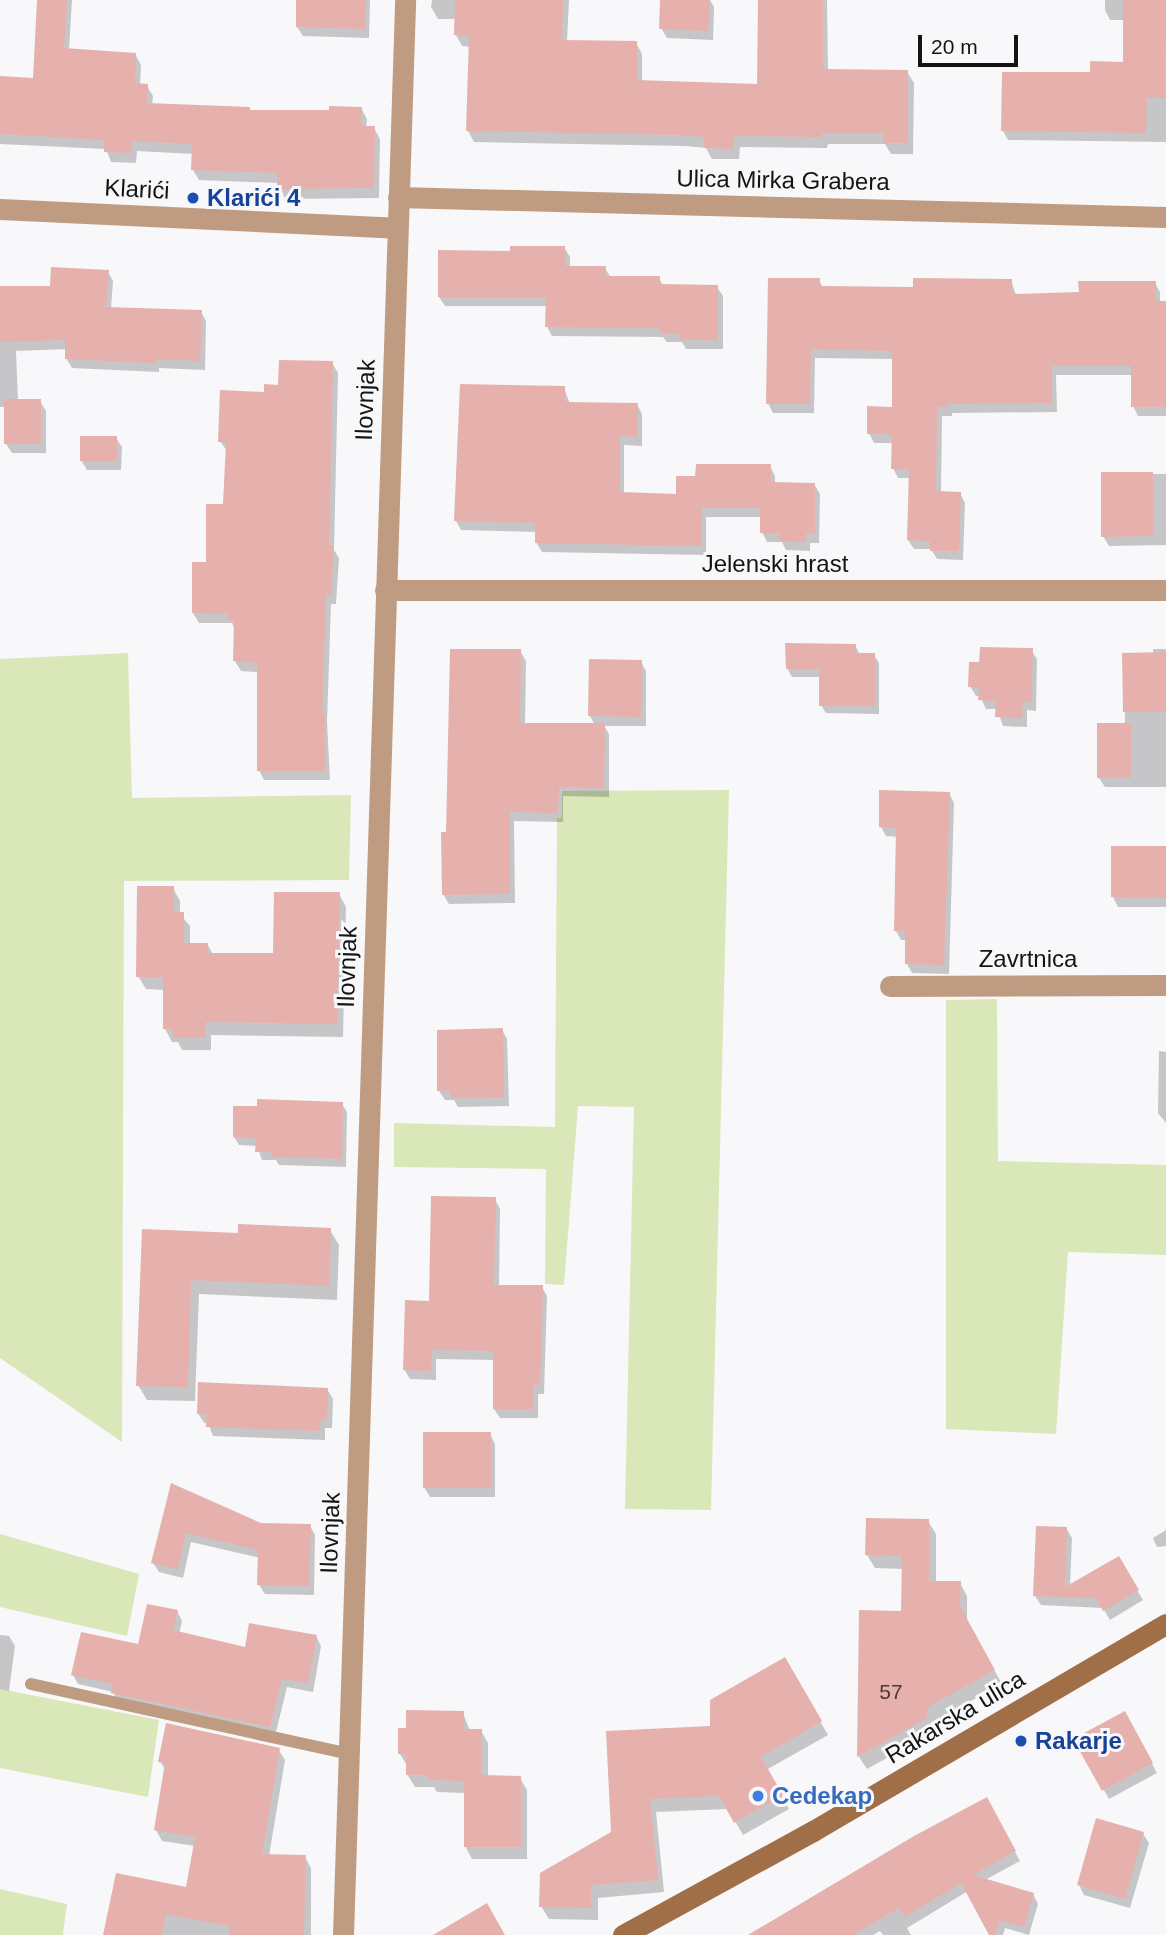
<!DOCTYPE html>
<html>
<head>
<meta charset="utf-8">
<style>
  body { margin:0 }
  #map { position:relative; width:1166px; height:1935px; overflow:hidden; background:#f8f8fa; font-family:Arial,sans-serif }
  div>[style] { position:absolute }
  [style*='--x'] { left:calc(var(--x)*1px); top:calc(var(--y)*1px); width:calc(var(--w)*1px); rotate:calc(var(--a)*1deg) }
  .green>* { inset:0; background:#d9e7b9 }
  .shadow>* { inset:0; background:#0003 }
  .building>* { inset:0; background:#e6b0ac }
  .lane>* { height:12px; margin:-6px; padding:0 6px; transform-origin:6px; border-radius:6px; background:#bf9c81 }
  .street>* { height:21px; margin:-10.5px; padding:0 10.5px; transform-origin:10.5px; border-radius:10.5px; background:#bf9c81 }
  .secondary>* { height:21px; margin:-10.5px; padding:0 10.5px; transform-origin:10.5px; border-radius:10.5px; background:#a06e47 }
  .dots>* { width:19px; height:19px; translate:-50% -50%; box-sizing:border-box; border:4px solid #f8f8fa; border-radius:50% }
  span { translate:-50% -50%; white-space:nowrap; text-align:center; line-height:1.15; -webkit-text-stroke:6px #f8f8fa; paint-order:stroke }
  .number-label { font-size:21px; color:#483b3a }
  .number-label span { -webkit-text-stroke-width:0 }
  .street-label { font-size:24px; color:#141414 }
  .transit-label { font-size:24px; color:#164399; font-weight:700 }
  .left { translate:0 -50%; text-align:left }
  .shop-label { font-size:24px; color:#366cbe; font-weight:700 }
  .scale { position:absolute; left:918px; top:35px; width:100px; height:32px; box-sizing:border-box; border:4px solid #141414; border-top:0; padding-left:9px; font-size:21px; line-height:24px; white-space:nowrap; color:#141414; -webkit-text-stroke:5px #f8f8fa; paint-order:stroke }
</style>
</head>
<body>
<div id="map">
  <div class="green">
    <i style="clip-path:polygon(128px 653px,132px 798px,351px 795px,349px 880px,124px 881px,122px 1442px,0 1358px,0 659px)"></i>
    <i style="clip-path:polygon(729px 790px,711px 1510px,625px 1509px,634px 1107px,578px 1106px,564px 1285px,545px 1284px,546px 1169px,394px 1167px,394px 1123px,555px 1127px,557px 818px,562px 818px,562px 791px)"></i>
    <i style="clip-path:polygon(997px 999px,998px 1161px,1166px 1165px,1166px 1255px,1068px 1252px,1056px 1434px,946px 1429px,946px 1000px)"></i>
    <i style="clip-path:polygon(0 1534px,139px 1574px,127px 1636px,0 1607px)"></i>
    <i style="clip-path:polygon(0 1689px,159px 1720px,148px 1797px,0 1768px)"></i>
    <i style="clip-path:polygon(0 1889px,67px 1904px,63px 1935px,0 1935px)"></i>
  </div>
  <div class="shadow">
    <i style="clip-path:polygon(39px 0,72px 0,69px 50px,135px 54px,141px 65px,140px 85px,147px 86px,153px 96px,152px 105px,251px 112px,331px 112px,361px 108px,367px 119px,366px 128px,374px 128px,380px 139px,379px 198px,285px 199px,279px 183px,199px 180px,193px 170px,193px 154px,137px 151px,136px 163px,111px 162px,106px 149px,0 144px,0 78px,34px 79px)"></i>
    <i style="clip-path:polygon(298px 0,370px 0,369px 38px,303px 36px,297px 27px)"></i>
    <i style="clip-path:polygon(432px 0,569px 0,567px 42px,636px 43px,642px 54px,642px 82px,759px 86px,760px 0,827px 0,828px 71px,907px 72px,914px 83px,913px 154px,891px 154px,885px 144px,828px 144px,827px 148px,740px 147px,739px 159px,712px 159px,706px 148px,686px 146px,474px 142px,468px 131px,471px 47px,462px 46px,456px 35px,456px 19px,438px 19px,431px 7px)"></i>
    <i style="clip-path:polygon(662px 0,710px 0,714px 7px,713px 40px,667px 38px,661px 28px)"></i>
    <i style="clip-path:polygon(1105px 0,1166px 0,1166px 142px,1008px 140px,1003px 131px,1092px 74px,1125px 64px,1125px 20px,1110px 20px,1105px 10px)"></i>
    <i style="clip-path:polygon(564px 247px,570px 257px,570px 268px,605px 268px,611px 278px,659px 278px,663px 286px,717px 287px,723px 296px,723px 349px,686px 349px,682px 342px,667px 342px,663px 337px,552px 336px,547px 327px,547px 306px,445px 306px,439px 297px,512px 252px)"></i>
    <i style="clip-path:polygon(108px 272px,113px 281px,111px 309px,201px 312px,206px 321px,205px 370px,159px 368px,159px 372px,72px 368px,66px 358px,67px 349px,16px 351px,18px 401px,40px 401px,46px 411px,46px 453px,12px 453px,6px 444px,6px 407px,0 407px,0 288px,52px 288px)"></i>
    <i style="clip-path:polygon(819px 280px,823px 288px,915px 289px,1011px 280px,1016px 295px,1081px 294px,1155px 283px,1160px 292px,1160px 302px,1166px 302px,1166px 416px,1138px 416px,1133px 406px,1133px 375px,1056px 375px,1057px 412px,952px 413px,952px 416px,942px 416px,941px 493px,960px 493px,965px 503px,963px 560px,937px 559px,931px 549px,914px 549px,908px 540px,910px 478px,898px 478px,893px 468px,893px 443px,874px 443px,869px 433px,894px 408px,894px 359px,815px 358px,814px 413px,773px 413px,768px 403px)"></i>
    <i style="clip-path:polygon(332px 363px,338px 373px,334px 550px,339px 558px,336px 604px,331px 604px,327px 721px,330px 780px,264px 780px,259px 770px,258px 672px,241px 671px,235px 661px,235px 630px,232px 623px,199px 623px,193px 613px,225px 505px,227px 451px,220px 441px,266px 394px)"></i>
    <i style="clip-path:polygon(564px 388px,570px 404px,637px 404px,642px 414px,642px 446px,624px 445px,624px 494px,677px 496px,697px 478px,770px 466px,775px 476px,775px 484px,814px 484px,820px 494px,819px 543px,810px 543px,810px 551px,786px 550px,782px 542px,767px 542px,762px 532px,762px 517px,706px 517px,706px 555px,542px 552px,536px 542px,537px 532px,461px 530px,456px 521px)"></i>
    <i style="clip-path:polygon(116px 438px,122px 447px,121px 470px,87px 470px,81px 460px)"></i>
    <i style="clip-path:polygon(1103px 474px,1166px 474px,1166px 545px,1109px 546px,1103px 536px)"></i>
    <i style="clip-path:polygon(855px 645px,860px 655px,874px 655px,879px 663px,879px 714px,826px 713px,821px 705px,821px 677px,792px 677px,787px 668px)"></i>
    <i style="clip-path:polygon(1153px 649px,1166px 649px,1166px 787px,1105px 787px,1099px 778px,1125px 724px,1124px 654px,1153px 654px)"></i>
    <i style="clip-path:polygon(1031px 650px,1037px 659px,1036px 711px,1027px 710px,1027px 727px,1003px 726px,997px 709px,986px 709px,980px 696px,976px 696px,970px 686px,981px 664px)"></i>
    <i style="clip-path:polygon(520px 651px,526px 661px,525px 725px,595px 725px,590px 716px,641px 662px,646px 671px,646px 726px,604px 726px,609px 734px,609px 797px,563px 796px,563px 822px,514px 821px,515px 903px,449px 904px,443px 894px,448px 834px)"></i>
    <i style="clip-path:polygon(949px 793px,954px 803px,949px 974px,912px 973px,907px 964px,907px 940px,901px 940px,896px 931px,898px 837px,886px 836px,881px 827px)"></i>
    <i style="clip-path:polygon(1166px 848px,1166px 907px,1118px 907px,1113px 897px)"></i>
    <i style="clip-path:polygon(173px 888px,180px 901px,180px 914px,190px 926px,190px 944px,207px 944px,213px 954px,275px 955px,339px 894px,346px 907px,343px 1037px,211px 1035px,211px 1050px,182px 1050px,178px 1042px,172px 1042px,165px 1029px,165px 990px,146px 989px,138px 976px)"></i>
    <i style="clip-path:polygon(502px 1030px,507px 1039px,509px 1106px,458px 1107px,454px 1100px,445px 1100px,439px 1091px)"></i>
    <i style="clip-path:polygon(1159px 1051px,1166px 1052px,1166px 1123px,1158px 1113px)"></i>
    <i style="clip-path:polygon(342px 1104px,347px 1112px,346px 1167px,279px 1165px,276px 1160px,262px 1160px,257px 1146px,239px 1145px,234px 1137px)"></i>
    <i style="clip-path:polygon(495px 1199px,500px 1209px,499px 1287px,542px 1287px,547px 1296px,544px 1394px,538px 1394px,538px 1418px,500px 1418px,494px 1409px,494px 1360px,436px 1359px,436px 1380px,410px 1379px,404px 1369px,430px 1303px)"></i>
    <i style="clip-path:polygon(330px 1230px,339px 1245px,337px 1300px,199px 1294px,195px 1401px,147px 1400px,138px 1385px,143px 1231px,240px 1234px)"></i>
    <i style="clip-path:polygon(327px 1389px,333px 1399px,332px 1428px,325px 1428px,325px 1440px,213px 1436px,208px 1423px,204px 1423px,198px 1413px)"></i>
    <i style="clip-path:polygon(490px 1434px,495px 1444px,495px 1497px,430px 1497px,424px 1487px)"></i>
    <i style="clip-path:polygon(172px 1486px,260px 1525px,310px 1526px,315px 1535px,314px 1595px,265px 1594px,259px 1585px,260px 1558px,191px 1542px,183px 1578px,159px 1572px,153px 1563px)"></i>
    <i style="clip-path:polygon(928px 1521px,936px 1534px,936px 1583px,960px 1583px,967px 1596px,967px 1621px,1002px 1684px,934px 1721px,934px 1732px,867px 1769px,859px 1757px,861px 1612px,903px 1612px,903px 1569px,875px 1568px,867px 1555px)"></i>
    <i style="clip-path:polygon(1066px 1528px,1072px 1538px,1070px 1586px,1118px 1558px,1143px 1600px,1110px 1620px,1103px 1608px,1041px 1605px,1035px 1596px)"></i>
    <i style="clip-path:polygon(1166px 1530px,1166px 1546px,1157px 1547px,1153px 1538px)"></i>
    <i style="clip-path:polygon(177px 1611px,182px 1621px,179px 1634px,246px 1649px,316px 1636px,321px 1646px,313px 1692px,287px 1687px,275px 1736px,118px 1702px,113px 1692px,78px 1684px,73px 1675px,139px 1646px)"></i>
    <i style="clip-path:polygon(0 1635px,9px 1636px,15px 1646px,9px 1691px,0 1689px)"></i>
    <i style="clip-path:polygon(784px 1659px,828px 1735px,766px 1770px,789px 1809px,743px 1835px,728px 1809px,656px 1812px,664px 1892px,598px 1898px,598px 1920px,549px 1919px,541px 1906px,712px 1728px)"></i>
    <i style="clip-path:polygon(463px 1713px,470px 1731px,481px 1731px,488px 1743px,488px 1777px,520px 1778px,527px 1790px,527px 1859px,472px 1859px,465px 1846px,466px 1793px,437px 1792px,434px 1787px,415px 1787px,407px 1774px,408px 1767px,400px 1754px,400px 1730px)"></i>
    <i style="clip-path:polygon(1125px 1713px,1157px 1773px,1109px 1799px,1076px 1740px)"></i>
    <i style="clip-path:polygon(278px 1749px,285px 1760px,269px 1856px,305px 1857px,311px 1868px,311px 1935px,105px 1935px,187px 1889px,195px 1846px,162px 1841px,156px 1830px,166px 1771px,160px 1761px)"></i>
    <i style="clip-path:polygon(986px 1799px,1020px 1861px,985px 1880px,1033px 1894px,1038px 1904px,1029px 1935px,1005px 1928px,1003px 1935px,991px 1935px,968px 1891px,907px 1928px,911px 1935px,883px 1935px,880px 1931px,873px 1935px,748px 1935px)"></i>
    <i style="clip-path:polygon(1143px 1834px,1149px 1843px,1130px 1908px,1084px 1895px,1079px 1885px)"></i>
  </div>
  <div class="building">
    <i style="clip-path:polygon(37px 0,67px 0,64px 48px,136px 53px,135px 83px,148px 84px,147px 103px,250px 107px,250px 110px,329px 110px,329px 106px,362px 107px,361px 126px,375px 126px,374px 188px,277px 189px,277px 173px,191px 170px,192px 144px,132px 141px,131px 153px,104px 152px,104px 140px,0 134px,0 76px,33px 78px)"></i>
    <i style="clip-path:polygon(296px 0,366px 0,365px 29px,296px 27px)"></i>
    <i style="clip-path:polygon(455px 0,563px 0,562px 40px,637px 41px,637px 80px,757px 84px,758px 0,823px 0,823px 69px,908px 70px,908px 143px,883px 143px,883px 133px,822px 133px,822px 137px,734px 136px,734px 149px,704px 148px,704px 137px,679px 135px,466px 131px,469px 36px,454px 35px)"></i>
    <i style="clip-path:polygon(660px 0,710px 0,708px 31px,659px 29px)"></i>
    <i style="clip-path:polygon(1123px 0,1166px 0,1165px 98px,1147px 98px,1146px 133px,1001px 131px,1002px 72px,1090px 72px,1090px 61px,1123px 62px)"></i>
    <i style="clip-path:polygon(510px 246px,565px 246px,565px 266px,606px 266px,606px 276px,660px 276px,660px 284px,718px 285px,718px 340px,679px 340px,679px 333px,659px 333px,659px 328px,545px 327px,546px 297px,438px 297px,438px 250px,510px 251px)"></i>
    <i style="clip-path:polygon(51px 267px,109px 270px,106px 307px,202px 310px,200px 361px,155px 359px,155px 363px,65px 359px,65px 340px,0 342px,0 286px,50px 286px)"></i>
    <i style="clip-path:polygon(768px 278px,820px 278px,820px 286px,913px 287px,913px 278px,1012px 279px,1012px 294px,1079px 292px,1078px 281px,1156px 281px,1156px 301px,1166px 301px,1166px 407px,1131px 407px,1131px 366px,1052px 366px,1052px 403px,947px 404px,947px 407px,937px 407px,936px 491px,961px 492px,959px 551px,930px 551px,930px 541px,907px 540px,909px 469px,891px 469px,892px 434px,867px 434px,867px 406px,892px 407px,892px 351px,811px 349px,810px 404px,766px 404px)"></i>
    <i style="clip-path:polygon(279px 360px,333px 361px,329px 546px,334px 546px,331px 595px,326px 594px,322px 714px,325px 714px,325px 771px,257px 771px,257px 663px,233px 661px,234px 621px,228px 621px,228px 614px,192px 613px,192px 562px,206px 562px,206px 504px,223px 504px,226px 442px,218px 442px,220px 390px,264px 392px,264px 384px,278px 385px)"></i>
    <i style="clip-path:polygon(460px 384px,565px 386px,565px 402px,638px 403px,637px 437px,620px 436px,620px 492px,676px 494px,676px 476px,695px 476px,696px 464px,771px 464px,771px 482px,815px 483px,815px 533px,806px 533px,806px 542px,779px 541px,779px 533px,760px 533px,760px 508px,702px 508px,701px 546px,535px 543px,535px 523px,454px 521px)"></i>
    <i style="clip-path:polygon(4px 399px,41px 399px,41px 444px,4px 444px)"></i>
    <i style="clip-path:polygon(80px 436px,117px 436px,117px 461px,80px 461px)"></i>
    <i style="clip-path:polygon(1101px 472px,1153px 472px,1153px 536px,1101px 537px)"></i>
    <i style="clip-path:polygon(785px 643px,856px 644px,856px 653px,875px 653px,875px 706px,819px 706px,819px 669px,786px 669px)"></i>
    <i style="clip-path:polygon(980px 647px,1033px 648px,1031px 702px,1023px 701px,1022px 718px,995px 717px,996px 701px,978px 700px,979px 687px,968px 687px,969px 662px,979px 662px)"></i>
    <i style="clip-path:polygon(450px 649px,521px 649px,520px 723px,605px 723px,604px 788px,559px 787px,558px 813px,510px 812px,510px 894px,442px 895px,441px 832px,446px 832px)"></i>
    <i style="clip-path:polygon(1166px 652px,1166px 712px,1123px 712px,1122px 653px)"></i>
    <i style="clip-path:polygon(589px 659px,642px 660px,641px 717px,588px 716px)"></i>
    <i style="clip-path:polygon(1097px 723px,1131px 723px,1131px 778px,1097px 778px)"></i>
    <i style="clip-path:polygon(879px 790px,950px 792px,944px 965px,905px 964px,905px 931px,894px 931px,896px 828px,879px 827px)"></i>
    <i style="clip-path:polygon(1111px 846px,1166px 846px,1166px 898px,1111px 897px)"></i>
    <i style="clip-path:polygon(137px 886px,174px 886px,174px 912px,184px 912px,184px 943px,208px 943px,208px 953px,273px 953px,274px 892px,340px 892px,337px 1024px,205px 1022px,205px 1038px,173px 1038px,173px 1029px,163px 1029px,163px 977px,136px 977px)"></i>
    <i style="clip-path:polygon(503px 1028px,504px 1097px,451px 1098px,450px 1090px,437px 1091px,437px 1030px)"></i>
    <i style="clip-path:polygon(257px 1099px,343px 1102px,342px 1159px,272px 1157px,272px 1152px,255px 1152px,256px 1138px,233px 1137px,233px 1106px,257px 1106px)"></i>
    <i style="clip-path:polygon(431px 1196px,496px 1197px,494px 1285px,543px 1285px,540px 1385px,533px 1385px,533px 1409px,493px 1409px,493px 1351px,432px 1350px,431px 1371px,403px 1370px,405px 1300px,429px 1301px)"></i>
    <i style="clip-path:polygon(238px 1224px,331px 1228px,329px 1286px,191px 1280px,188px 1387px,136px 1386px,142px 1229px,238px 1233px)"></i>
    <i style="clip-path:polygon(198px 1382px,328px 1388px,327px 1419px,321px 1419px,320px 1431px,206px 1427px,206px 1414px,197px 1414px)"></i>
    <i style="clip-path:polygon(423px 1432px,491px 1432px,491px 1488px,423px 1488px)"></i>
    <i style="clip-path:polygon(171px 1483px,261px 1523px,311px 1524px,309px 1586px,257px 1585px,258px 1550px,186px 1533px,178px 1569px,151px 1563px)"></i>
    <i style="clip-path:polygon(866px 1518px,929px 1519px,929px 1581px,961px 1581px,960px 1606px,995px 1670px,928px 1707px,927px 1718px,857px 1757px,859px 1610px,901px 1611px,902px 1556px,865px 1555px)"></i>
    <i style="clip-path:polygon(1036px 1526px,1067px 1527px,1065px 1587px,1119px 1556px,1139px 1590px,1103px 1611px,1096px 1598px,1033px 1596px)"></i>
    <i style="clip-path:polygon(147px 1604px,178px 1610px,173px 1630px,245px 1647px,249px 1623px,317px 1635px,308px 1683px,282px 1679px,270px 1727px,111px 1693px,113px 1684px,71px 1675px,81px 1632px,138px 1644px)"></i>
    <i style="clip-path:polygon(785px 1657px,822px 1721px,761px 1757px,783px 1795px,734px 1823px,719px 1796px,650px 1799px,658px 1880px,591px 1885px,591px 1908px,539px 1907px,540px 1873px,611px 1832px,606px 1731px,710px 1726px,710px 1700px)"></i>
    <i style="clip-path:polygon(406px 1710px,464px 1711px,464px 1729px,482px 1729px,481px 1775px,521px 1776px,521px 1847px,464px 1847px,464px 1781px,428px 1780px,428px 1775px,406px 1775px,406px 1754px,398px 1754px,398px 1728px,406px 1728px)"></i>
    <i style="clip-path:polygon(1125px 1711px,1153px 1763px,1102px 1791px,1073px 1739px)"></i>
    <i style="clip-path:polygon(166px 1723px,280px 1748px,262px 1854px,306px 1855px,304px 1935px,229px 1935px,229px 1926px,166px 1914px,162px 1935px,103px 1935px,116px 1873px,186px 1887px,195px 1837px,154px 1830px,165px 1763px,158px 1762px)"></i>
    <i style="clip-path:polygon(987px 1797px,1016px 1851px,973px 1875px,1034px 1893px,1024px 1927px,1000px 1920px,995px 1935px,989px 1935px,961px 1883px,905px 1917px,899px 1908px,853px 1935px,748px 1935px,914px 1836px)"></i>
    <i style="clip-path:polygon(1096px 1818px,1144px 1832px,1125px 1899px,1077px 1885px)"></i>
    <i style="clip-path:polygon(487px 1903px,505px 1935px,433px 1935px)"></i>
  </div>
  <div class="lane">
    <i style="--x:31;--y:1684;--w:327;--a:12.4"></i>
  </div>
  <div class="street">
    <i style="--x:398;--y:197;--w:768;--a:1.49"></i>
    <i style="--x:0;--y:209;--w:396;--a:2.7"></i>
    <i style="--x:385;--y:590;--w:781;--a:0"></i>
    <i style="--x:890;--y:986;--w:276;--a:-0.2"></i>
    <i style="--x:343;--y:1935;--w:1936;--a:-88.16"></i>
  </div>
  <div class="secondary">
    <i style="--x:623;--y:1935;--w:217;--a:-28.7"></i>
    <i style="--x:813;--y:1831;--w:409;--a:-30.4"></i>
  </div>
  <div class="dots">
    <i style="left:193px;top:198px;background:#1a4fb4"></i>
    <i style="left:1021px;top:1741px;background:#1a4fb4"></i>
    <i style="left:758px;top:1796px;background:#3f7fe0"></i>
  </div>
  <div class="number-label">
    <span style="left:891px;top:1692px">57</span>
  </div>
  <div class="street-label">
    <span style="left:783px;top:180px;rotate:1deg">Ulica Mirka Grabera</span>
    <span style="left:137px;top:189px;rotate:3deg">Klarići</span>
    <span style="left:365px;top:400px;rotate:-88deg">Ilovnjak</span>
    <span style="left:775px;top:564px">Jelenski hrast</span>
    <span style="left:1028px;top:959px">Zavrtnica</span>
    <span style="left:347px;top:967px;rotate:-88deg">Ilovnjak</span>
    <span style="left:330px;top:1533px;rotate:-88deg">Ilovnjak</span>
    <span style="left:955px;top:1717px;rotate:-31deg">Rakarska ulica</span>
  </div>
  <div class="transit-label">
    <span class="left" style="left:207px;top:198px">Klarići 4</span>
    <span class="left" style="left:1035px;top:1741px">Rakarje</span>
  </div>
  <div class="shop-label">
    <span class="left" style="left:772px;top:1796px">Cedekap</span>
  </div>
  <div class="scale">20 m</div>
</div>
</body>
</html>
